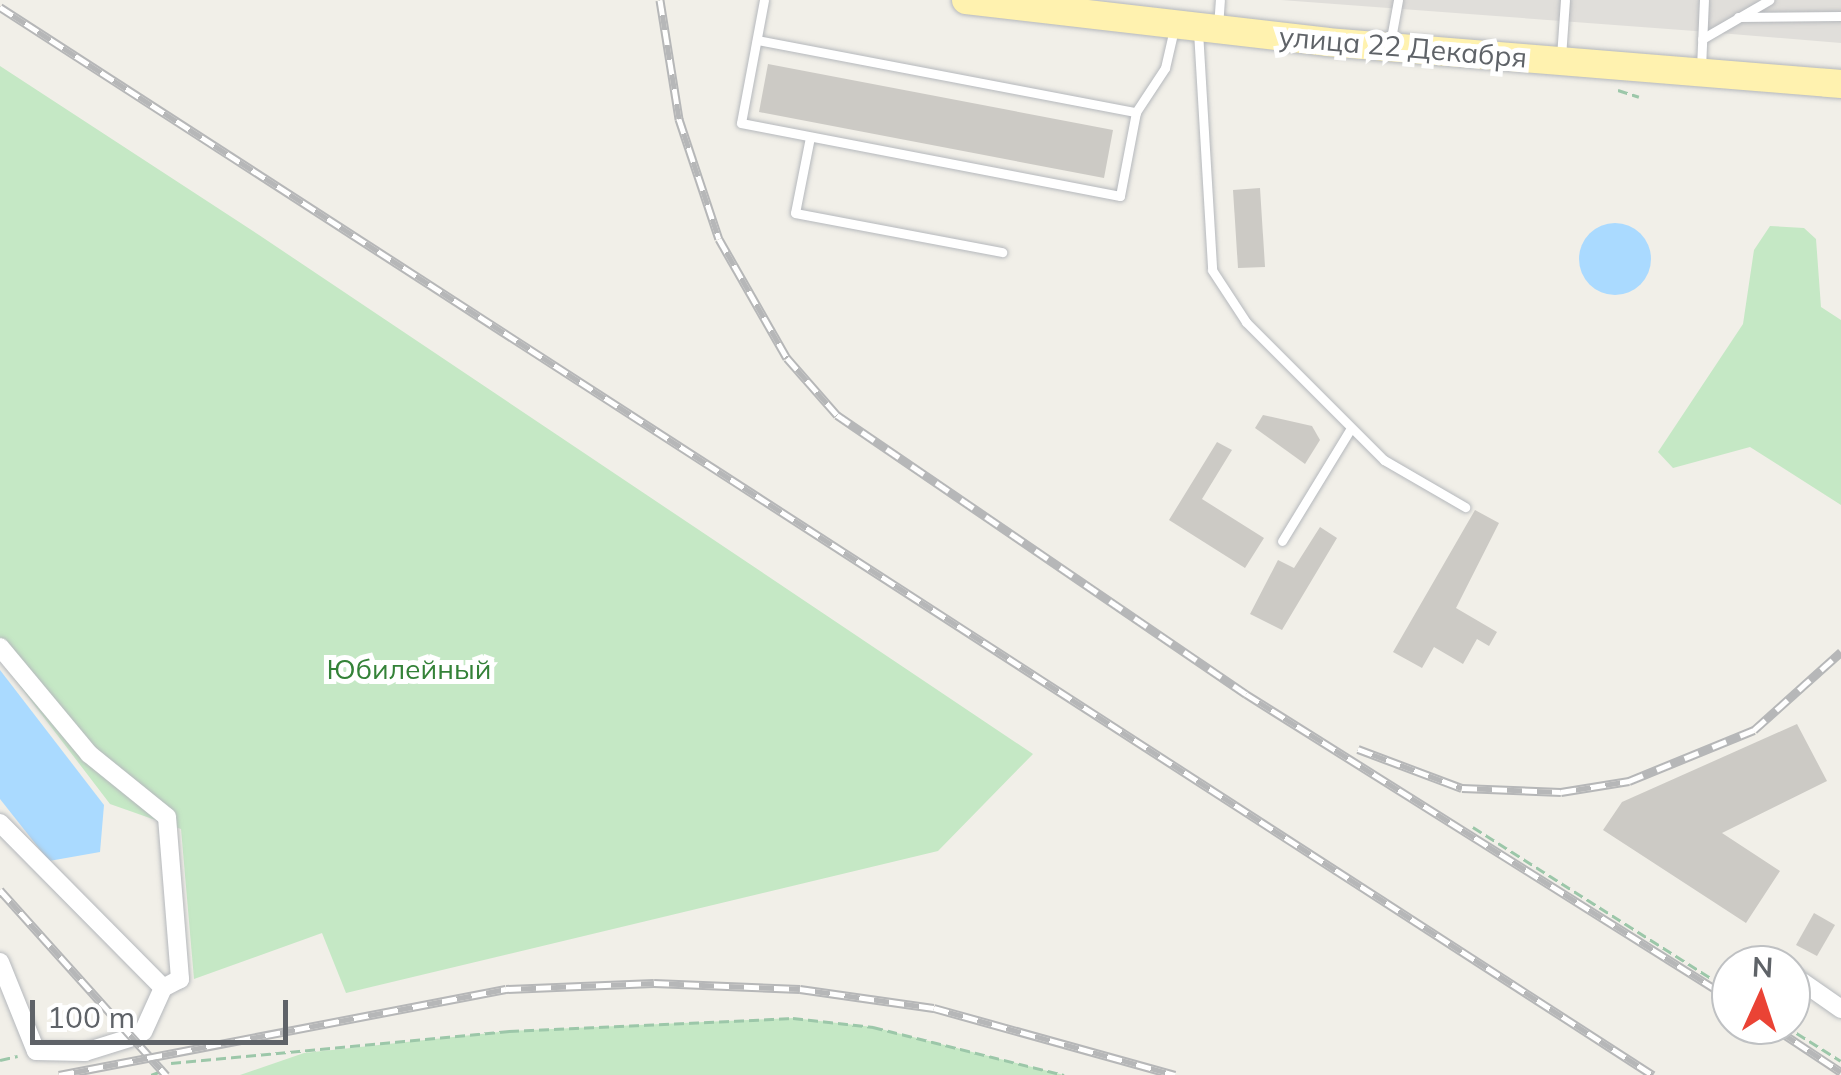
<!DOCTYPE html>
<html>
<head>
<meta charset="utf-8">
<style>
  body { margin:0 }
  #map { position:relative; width:1841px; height:1075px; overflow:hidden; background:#f1efe8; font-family:Mulish,sans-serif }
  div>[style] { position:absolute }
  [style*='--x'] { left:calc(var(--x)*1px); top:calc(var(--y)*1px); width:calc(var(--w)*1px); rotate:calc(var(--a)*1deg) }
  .industrial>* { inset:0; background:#e0deda }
  .green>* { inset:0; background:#c5e8c5 }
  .water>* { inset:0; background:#aadaff }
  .round { border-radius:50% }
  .building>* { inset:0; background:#cccac5 }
  .path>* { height:2.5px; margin-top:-1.25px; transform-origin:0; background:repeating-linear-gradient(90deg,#9cc7a9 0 10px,transparent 0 15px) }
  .roads { filter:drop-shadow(0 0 2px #b5b8bc) drop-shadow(0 0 2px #b5b8bc) }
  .service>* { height:9px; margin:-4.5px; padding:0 4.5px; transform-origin:4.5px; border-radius:4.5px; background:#fff }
  .minor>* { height:18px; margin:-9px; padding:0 9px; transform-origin:9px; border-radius:9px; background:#fff }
  .primary>* { height:28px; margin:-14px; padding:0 14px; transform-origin:14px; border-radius:14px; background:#fff2af }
  .rail>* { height:9px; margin-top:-4.5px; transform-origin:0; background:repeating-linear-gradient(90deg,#fff 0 15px,#b6b7b8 0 30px); box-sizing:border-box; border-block:2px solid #b6b7b8 }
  span { translate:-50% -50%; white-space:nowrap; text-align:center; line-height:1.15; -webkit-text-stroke:10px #fff; paint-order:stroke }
  .street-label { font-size:28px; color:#5f6368 }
  .park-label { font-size:28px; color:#348238 }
  .north { position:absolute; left:1711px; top:945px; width:100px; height:100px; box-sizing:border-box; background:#fff; border:2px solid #bfc1c3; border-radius:50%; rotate:3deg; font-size:28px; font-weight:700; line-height:40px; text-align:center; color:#5f6368 }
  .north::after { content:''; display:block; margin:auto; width:35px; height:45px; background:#ea4335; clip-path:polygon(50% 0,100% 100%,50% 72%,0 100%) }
  .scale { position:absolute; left:30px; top:1000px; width:258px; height:45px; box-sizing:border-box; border:5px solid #5f6368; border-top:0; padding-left:12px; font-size:30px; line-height:35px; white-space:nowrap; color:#5f6368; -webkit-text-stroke:8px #fff; paint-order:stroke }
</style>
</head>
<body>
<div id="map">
  <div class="industrial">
    <i style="clip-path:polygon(1281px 0,1841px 0,1841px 43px,1695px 31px)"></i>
  </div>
  <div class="green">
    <i style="clip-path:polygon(0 66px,259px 235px,1033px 754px,938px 851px,346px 993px,322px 933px,194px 979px,181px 829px,110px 804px,0 660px)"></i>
    <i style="clip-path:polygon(1770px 226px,1804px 228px,1816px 239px,1821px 307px,1841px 320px,1841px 505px,1750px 447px,1673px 468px,1658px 452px,1743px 324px,1754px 250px)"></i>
    <i style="clip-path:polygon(793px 1018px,873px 1027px,1064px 1075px,240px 1075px,304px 1053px,509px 1031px)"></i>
  </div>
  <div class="water">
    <i class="round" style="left:1579px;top:223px;width:72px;height:72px"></i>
    <i style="clip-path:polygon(0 670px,104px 805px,100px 852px,49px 861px,0 799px)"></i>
  </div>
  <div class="building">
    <i style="clip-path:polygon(768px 64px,1113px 130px,1104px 178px,759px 112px)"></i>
    <i style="clip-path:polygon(1260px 188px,1265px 267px,1238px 268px,1233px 190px)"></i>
    <i style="clip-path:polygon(1263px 415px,1312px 426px,1320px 440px,1305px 464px,1255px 428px)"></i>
    <i style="clip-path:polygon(1217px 442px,1232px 450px,1202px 499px,1264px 538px,1245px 568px,1169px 520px)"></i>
    <i style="clip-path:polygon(1475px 510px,1499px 523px,1456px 608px,1497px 632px,1489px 646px,1477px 639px,1463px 664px,1434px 647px,1422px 668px,1393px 652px)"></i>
    <i style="clip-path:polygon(1320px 527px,1337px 538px,1282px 630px,1250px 614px,1278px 560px,1294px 568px)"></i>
    <i style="clip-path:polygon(1797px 724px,1827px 781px,1722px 833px,1780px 871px,1746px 923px,1603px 830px,1622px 802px)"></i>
    <i style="clip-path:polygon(1814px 913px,1835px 925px,1817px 956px,1796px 945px)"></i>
  </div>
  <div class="path">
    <i style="--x:1618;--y:90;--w:22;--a:18"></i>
    <i style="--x:1473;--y:827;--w:306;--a:32.4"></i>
    <i style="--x:1784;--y:1025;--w:67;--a:32.3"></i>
    <i style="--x:0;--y:1060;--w:18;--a:-13"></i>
    <i style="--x:171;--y:1063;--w:340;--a:-5.4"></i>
    <i style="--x:509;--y:1031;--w:284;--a:-2.6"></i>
    <i style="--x:793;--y:1018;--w:81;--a:6.4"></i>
    <i style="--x:873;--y:1027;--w:197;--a:14.1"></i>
    <i style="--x:151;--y:1075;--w:9;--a:-21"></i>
  </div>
  <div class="roads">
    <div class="service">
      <i style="--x:764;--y:0;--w:125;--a:100.6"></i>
      <i style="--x:741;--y:123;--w:386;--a:10.9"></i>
      <i style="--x:1120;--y:196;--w:86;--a:-79.2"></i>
      <i style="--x:1136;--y:112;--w:53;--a:-56.6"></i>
      <i style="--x:1165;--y:68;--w:39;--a:-77"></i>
      <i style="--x:1738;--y:17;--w:103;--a:-0.6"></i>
      <i style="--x:1218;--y:27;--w:27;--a:-86"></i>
      <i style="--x:1198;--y:31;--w:239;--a:86.6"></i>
      <i style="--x:1212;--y:270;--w:62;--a:56.8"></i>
      <i style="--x:1246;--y:322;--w:195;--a:45"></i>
      <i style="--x:1384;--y:460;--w:94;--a:30.1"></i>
      <i style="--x:1702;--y:39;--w:78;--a:-30.2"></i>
      <i style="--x:757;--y:40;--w:386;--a:10.8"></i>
      <i style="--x:1390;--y:44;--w:45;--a:-79.7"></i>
      <i style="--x:1561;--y:57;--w:57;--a:-86"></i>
      <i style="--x:1701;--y:68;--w:68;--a:-87.5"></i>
      <i style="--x:810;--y:137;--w:77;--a:101.2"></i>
      <i style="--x:795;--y:213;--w:211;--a:10.7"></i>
      <i style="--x:1282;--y:541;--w:132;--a:-58.6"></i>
    </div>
    <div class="minor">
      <i style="--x:0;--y:647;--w:139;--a:50.2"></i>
      <i style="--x:89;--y:754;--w:100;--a:38.9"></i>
      <i style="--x:167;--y:817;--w:163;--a:85.4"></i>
      <i style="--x:180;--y:979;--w:19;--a:152"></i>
      <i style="--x:163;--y:988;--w:48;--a:114.4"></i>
      <i style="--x:0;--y:823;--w:232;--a:45.3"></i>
      <i style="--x:0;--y:962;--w:96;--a:68"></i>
      <i style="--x:36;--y:1051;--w:49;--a:1.2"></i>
      <i style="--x:85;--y:1052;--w:47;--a:-17.3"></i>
      <i style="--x:1774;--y:962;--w:5;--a:37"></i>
      <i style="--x:1791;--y:974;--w:61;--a:35"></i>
    </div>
    <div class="primary">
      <i style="--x:966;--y:0;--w:363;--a:6.6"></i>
      <i style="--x:1327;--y:42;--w:516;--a:4.67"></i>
    </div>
  </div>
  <div class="rail">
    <i style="--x:660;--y:0;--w:121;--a:80.9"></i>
    <i style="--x:679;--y:119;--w:126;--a:71.6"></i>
    <i style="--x:719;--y:239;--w:137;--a:60.3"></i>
    <i style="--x:787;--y:358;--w:76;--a:48.7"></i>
    <i style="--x:837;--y:415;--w:495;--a:34.3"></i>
    <i style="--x:1246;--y:694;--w:573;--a:32.16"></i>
    <i style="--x:0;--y:7;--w:1968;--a:32.87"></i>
    <i style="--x:1358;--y:749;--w:111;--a:20.6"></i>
    <i style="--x:1462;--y:788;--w:99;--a:2.3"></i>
    <i style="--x:1561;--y:792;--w:69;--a:-9.2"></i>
    <i style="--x:1629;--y:781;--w:135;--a:-22.2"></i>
    <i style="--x:1754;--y:730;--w:117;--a:-41.9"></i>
    <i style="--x:0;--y:890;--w:249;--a:48.1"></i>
    <i style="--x:1770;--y:1025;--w:85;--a:33.5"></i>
    <i style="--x:59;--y:1075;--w:455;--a:-10.9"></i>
    <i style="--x:506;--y:989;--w:148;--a:-2.3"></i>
    <i style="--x:654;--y:983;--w:146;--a:2.4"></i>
    <i style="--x:800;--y:989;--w:135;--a:8.1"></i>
    <i style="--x:934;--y:1008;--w:250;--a:15.5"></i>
  </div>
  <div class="street-label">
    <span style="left:1403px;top:47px;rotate:5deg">улица 22 Декабря</span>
  </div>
  <div class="park-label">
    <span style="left:409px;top:669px">Юбилейный</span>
  </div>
  <div class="north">N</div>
  <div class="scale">100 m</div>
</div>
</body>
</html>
